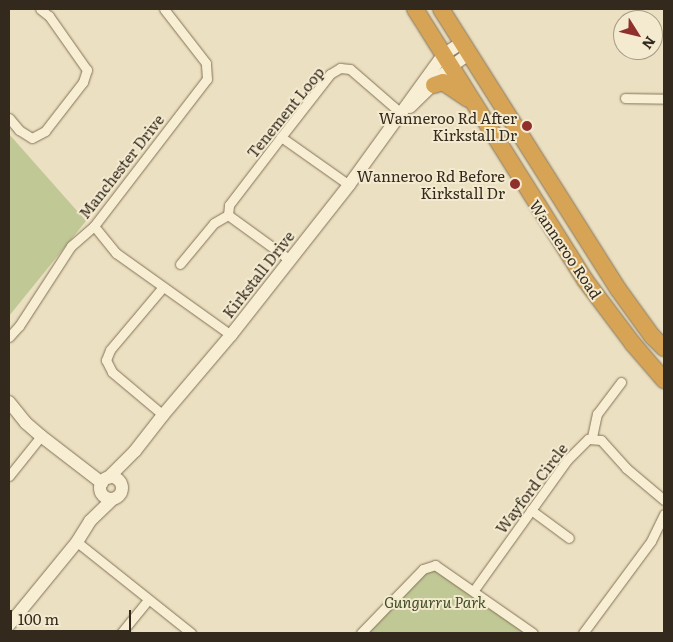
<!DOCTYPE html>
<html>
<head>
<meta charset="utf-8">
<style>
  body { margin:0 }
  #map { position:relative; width:673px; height:642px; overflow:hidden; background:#ebe0c1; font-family:Literata,serif }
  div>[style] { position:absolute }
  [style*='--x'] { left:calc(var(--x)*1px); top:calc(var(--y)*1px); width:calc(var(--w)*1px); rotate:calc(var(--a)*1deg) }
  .green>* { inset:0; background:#c0c895 }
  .roads { filter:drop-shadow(0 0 1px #837259) drop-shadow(0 0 1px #837259) }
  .street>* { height:9px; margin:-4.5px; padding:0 4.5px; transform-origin:4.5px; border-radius:4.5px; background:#f7eed3 }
  .secondary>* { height:12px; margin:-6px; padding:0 6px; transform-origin:6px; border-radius:6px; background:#f7eed3 }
  .secondary>.ring { margin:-6px; padding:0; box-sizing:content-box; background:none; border:12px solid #f7eed3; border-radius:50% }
  .highway>* { height:16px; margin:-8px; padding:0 8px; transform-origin:8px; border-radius:8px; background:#d7a455 }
  .dots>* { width:14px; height:14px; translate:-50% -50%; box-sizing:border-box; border:2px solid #f3ead0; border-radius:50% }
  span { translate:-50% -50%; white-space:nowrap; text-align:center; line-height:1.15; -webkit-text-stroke:4px #f3ead0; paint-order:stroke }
  .street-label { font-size:15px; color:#34291d }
  .poi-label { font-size:15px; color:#34291d }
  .right { translate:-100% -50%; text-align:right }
  .park-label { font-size:15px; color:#424f25; font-style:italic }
  .frame { position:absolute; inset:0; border:10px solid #34291d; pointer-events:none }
  .north { position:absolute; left:613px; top:10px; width:50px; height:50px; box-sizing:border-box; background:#f3ead0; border:1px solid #a79d88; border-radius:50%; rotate:126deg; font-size:14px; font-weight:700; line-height:20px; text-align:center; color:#34291d }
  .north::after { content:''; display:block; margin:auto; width:18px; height:22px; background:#8f302d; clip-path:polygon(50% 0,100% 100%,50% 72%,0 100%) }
  .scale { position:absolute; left:10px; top:610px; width:121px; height:22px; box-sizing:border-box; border:2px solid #34291d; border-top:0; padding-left:6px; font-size:15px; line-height:18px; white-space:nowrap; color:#34291d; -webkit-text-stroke:4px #f3ead0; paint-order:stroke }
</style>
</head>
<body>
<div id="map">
  <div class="green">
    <i style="clip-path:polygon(9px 134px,86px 221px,9px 316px)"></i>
    <i style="clip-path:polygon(428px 566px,533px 633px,361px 633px)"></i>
  </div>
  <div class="roads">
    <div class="street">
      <i style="--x:625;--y:98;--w:39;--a:1"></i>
      <i style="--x:9;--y:118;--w:16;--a:50"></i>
      <i style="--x:19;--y:130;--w:15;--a:32"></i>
      <i style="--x:32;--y:138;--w:15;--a:-28"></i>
      <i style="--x:45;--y:131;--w:62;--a:-52.2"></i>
      <i style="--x:83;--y:82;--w:13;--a:-72"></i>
      <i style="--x:87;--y:70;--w:66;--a:-125.1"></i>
      <i style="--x:49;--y:16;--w:11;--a:-142"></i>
      <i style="--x:281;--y:137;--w:83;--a:35.2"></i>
      <i style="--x:94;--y:226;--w:35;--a:51"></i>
      <i style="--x:116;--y:253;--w:141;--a:35.5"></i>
      <i style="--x:290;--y:260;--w:77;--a:-144"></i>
      <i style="--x:228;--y:215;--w:10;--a:-84"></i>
      <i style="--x:229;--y:205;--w:86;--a:-52.6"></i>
      <i style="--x:281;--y:137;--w:80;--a:-52.1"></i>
      <i style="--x:330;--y:74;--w:12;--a:-31"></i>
      <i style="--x:340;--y:68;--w:10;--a:6"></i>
      <i style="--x:350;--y:69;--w:69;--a:40.9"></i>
      <i style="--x:180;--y:264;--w:53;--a:-50.3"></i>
      <i style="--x:214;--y:223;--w:16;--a:-30"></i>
      <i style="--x:163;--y:287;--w:82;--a:130.1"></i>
      <i style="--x:110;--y:350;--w:11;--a:112"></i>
      <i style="--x:106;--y:360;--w:13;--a:63"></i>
      <i style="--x:112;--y:372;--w:67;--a:40.1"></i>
      <i style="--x:9;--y:337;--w:15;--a:-48"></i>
      <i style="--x:19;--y:326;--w:95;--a:-57"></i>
      <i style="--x:71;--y:246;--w:30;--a:-41"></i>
      <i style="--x:94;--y:226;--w:185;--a:-52.5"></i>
      <i style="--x:207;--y:79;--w:16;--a:-94"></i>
      <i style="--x:206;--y:63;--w:68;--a:-127.9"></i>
      <i style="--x:592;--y:437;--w:24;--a:-78"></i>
      <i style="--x:597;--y:414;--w:40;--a:-53"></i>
      <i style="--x:9;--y:476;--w:51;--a:-51.3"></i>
      <i style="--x:531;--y:510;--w:47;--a:36.4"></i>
      <i style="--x:77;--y:542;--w:146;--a:38.6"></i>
      <i style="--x:474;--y:590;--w:160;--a:-54.4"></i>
      <i style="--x:567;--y:460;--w:30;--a:-45"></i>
      <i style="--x:588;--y:439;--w:13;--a:4"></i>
      <i style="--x:601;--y:440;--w:38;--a:48"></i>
      <i style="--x:626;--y:468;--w:50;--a:40.1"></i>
      <i style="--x:121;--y:633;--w:43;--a:-50.7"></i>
      <i style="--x:361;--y:633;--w:89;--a:-45.9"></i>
      <i style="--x:423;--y:569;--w:13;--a:-18"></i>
      <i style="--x:435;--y:565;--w:119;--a:34.8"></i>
      <i style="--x:583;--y:633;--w:114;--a:-53.5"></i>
      <i style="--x:651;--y:541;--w:30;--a:-64"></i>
    </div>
    <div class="secondary">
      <i style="--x:410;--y:107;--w:59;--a:-44.3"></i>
      <i style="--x:452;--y:66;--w:22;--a:-36"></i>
      <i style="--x:9;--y:402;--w:27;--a:51"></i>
      <i style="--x:26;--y:423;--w:20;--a:41"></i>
      <i style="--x:41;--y:436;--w:77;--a:37.6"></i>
      <i class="ring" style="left:100px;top:477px;width:10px;height:10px"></i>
      <i style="--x:108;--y:478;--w:38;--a:-45"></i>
      <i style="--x:135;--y:451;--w:46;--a:-52.1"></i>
      <i style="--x:163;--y:415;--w:105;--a:-49.6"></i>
      <i style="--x:231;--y:335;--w:191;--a:-51.8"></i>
      <i style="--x:349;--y:185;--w:162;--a:-54.1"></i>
      <i style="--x:444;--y:54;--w:22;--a:-32"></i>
      <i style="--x:9;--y:625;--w:107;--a:-50.7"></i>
      <i style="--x:77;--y:542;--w:25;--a:-58"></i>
      <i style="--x:90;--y:521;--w:30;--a:-44"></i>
    </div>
    <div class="highway">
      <i style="--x:415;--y:9;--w:320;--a:57.9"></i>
      <i style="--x:585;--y:280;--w:80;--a:53.1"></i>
      <i style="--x:633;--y:344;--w:48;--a:49.3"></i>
      <i style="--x:441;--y:9;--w:331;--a:57.7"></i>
      <i style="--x:618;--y:289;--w:58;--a:54.1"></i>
      <i style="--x:652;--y:336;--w:17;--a:45"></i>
      <i style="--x:434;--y:85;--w:9;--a:-18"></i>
      <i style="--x:443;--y:82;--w:30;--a:34"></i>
    </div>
  </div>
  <div class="dots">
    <i style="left:527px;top:126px;background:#8f302d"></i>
    <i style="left:515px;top:184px;background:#8f302d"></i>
  </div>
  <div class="street-label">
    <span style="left:285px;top:112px;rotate:-51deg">Tenement Loop</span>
    <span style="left:121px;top:166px;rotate:-52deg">Manchester Drive</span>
    <span style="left:566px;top:249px;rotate:56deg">Wanneroo Road</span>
    <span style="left:258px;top:274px;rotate:-52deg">Kirkstall Drive</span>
    <span style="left:531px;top:488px;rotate:-53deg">Wayford Circle</span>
  </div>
  <div class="poi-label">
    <span class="right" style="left:517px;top:126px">Wanneroo Rd After<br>Kirkstall Dr</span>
    <span class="right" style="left:505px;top:184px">Wanneroo Rd Before<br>Kirkstall Dr</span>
  </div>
  <div class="park-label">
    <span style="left:435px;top:602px">Gungurru Park</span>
  </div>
  <div class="frame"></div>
  <div class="north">N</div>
  <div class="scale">100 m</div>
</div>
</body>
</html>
